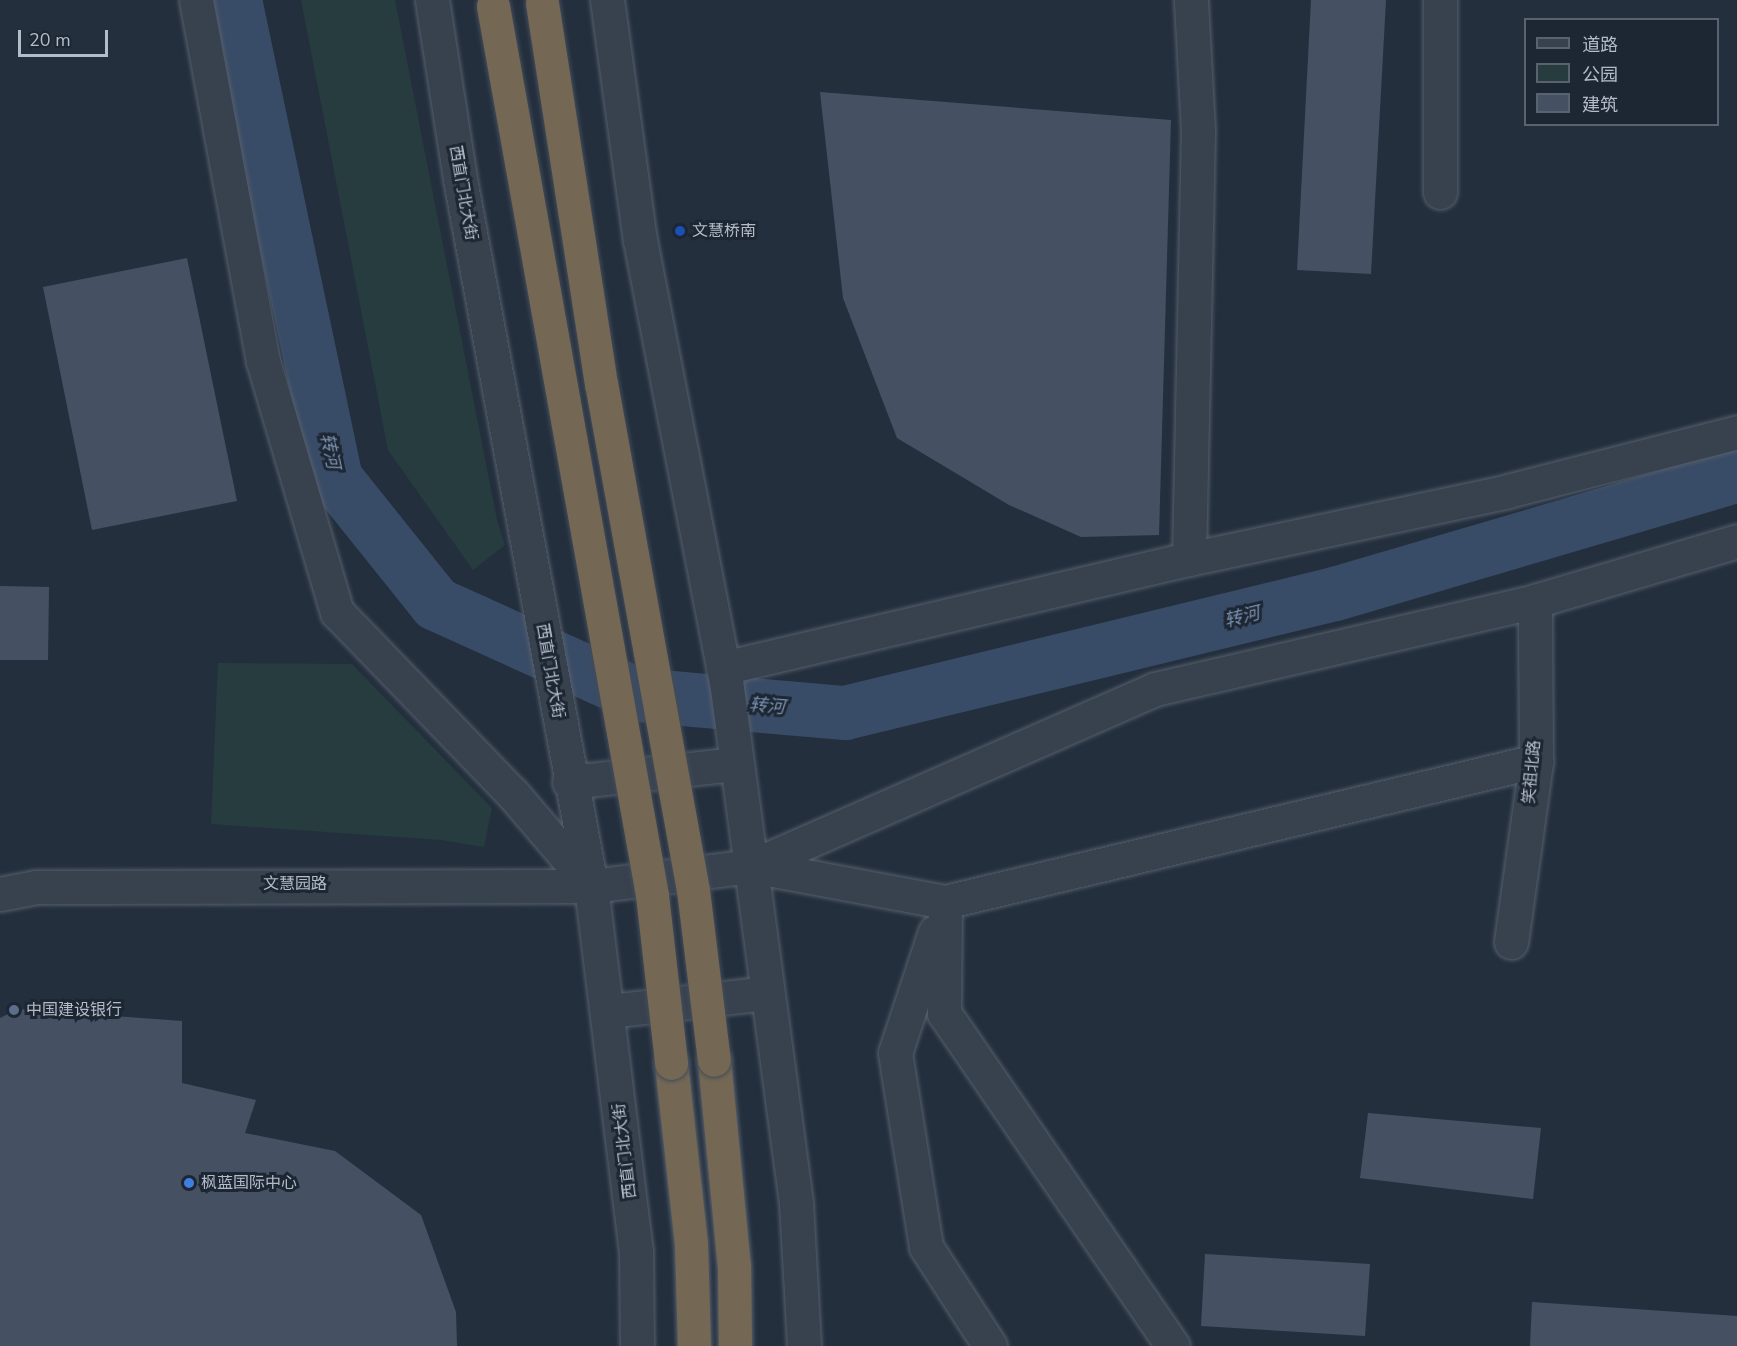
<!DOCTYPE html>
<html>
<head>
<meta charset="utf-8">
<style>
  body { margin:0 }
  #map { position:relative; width:1737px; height:1346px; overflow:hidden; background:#242f3e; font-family:"Nunito Sans","Noto Sans SC",sans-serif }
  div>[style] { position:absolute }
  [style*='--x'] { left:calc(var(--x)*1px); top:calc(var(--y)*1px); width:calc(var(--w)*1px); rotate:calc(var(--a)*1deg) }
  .green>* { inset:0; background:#263c3f }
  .river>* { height:54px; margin:-27px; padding:0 27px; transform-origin:27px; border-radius:27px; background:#394c67 }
  .building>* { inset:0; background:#455162 }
  .roads { filter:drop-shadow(0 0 2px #565f6c) drop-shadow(0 0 2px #565f6c) }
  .minor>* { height:33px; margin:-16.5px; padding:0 16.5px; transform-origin:16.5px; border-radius:16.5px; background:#38414e }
  .highway>* { height:33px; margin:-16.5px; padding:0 16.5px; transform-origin:16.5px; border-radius:16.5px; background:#746855 }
  .bridges { filter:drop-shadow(0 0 2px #434c59) drop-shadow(0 0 2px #434c59) }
  .highway-bridge>* { height:33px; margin:-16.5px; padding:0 16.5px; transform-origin:16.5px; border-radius:16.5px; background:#746855 }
  .dots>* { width:16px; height:16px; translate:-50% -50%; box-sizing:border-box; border:3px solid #1d2633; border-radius:50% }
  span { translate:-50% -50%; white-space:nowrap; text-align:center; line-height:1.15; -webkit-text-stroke:6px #1d2633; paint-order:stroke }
  .street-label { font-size:16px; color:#b4bcc9 }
  .poi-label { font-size:16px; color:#b4bcc9 }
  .left { translate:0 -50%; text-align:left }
  .water-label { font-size:18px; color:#7c92b1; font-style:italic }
  .legend { position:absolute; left:1524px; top:18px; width:195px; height:108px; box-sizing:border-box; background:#1d2633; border:2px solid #59626f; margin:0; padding:8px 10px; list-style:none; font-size:18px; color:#b4bcc9 }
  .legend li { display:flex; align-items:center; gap:12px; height:30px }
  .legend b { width:30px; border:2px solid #59626f }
  .scale { position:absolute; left:18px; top:30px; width:90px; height:27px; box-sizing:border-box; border:3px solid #b4bcc9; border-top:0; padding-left:8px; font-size:18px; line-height:21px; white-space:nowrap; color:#b4bcc9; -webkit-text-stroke:4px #1d2633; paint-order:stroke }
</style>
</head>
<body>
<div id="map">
  <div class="green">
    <i style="clip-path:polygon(301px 0,395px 0,497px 520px,505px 545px,473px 570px,388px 450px)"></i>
    <i style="clip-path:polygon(218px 663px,352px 664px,492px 808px,484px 847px,441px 840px,211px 824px)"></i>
  </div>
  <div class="river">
    <i style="--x:235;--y:0;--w:490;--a:78.1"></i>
    <i style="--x:336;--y:479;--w:160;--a:51.3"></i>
    <i style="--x:436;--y:604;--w:222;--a:24.3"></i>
    <i style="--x:638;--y:695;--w:208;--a:5"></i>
    <i style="--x:845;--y:713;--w:504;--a:-13.65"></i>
    <i style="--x:1335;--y:594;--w:419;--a:-16.4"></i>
  </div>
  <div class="building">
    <i style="clip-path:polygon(1311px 0,1386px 0,1371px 274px,1297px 270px)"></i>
    <i style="clip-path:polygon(820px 92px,1171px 120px,1159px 535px,1081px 537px,1009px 505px,897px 438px,843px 298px)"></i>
    <i style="clip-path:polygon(187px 258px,237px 501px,92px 530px,43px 287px)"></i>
    <i style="clip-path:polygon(0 586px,49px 587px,48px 660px,0 660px)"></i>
    <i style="clip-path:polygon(18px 1009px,182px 1021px,182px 1083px,256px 1100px,245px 1133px,335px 1151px,421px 1215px,456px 1312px,457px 1346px,0 1346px,0 1018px)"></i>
    <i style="clip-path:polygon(1368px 1113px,1541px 1128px,1533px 1199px,1360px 1178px)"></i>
    <i style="clip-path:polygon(1205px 1254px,1370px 1264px,1365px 1336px,1201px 1326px)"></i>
    <i style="clip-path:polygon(1532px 1302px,1737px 1316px,1737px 1346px,1530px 1346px)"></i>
  </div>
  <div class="roads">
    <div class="minor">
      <i style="--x:196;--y:0;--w:367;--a:79.5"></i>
      <i style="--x:263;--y:361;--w:262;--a:73.6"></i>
      <i style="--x:337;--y:612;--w:253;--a:46"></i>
      <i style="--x:513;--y:794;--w:116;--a:49.6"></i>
      <i style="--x:432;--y:0;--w:181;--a:81.1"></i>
      <i style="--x:460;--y:179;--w:719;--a:79.5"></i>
      <i style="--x:591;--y:886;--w:367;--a:83"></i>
      <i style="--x:636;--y:1250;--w:96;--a:89.4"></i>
      <i style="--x:607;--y:0;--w:242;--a:82.2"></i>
      <i style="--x:640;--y:240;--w:449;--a:79"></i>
      <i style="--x:726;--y:681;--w:527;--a:82.36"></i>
      <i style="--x:796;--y:1203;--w:143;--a:86.8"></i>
      <i style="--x:1440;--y:0;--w:192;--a:90"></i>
      <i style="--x:1189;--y:559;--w:428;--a:-88.8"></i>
      <i style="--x:1198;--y:131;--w:131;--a:-93.1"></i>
      <i style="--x:723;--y:668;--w:479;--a:-13.2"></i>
      <i style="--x:1189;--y:559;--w:326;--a:-12"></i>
      <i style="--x:1508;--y:491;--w:236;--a:-14.4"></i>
      <i style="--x:569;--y:782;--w:168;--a:-6.2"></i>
      <i style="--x:752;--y:866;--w:196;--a:10.6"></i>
      <i style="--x:945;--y:902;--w:608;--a:-13.42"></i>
      <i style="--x:0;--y:894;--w:37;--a:-11"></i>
      <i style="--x:36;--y:887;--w:555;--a:-0.1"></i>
      <i style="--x:591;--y:886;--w:162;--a:-7.1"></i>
      <i style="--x:752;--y:866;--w:440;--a:-23.7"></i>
      <i style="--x:1155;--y:689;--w:390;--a:-13"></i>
      <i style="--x:1535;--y:601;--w:211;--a:-16.5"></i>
      <i style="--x:945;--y:902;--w:111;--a:90.5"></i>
      <i style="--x:944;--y:1013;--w:404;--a:55.5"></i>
      <i style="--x:935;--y:932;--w:127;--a:108.3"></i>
      <i style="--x:895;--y:1053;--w:196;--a:80.9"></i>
      <i style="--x:926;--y:1247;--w:118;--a:57.1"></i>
      <i style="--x:1511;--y:942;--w:183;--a:-82.1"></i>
      <i style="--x:1536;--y:761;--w:160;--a:-90.4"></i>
      <i style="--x:609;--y:1011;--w:159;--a:-6.5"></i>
    </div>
    <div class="highway">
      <i style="--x:714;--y:1060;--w:207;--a:84.5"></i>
      <i style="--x:734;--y:1266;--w:80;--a:89.3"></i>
      <i style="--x:671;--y:1063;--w:183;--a:83.7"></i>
      <i style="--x:691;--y:1245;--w:101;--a:88.3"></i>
    </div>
  </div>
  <div class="bridges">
    <div class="highway-bridge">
      <i style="--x:542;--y:3;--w:385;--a:81.2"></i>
      <i style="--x:601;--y:383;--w:515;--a:79.72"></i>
      <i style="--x:693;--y:890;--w:171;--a:83"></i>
      <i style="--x:493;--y:6;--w:903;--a:79.86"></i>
      <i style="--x:652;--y:895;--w:169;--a:83.5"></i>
    </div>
  </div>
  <div class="dots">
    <i style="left:680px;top:231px;background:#1a4fb4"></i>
    <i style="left:14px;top:1010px;background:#5c6f8a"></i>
    <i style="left:189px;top:1183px;background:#3f7fe0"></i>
  </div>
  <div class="street-label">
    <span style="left:463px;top:193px;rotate:80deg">西直门北大街</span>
    <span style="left:550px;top:671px;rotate:80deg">西直门北大街</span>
    <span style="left:1532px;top:772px;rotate:-85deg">笑祖北路</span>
    <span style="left:295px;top:884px">文慧园路</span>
    <span style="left:625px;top:1151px;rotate:-97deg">西直门北大街</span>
  </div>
  <div class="poi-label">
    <span class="left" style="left:692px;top:231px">文慧桥南</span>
    <span class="left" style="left:26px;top:1010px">中国建设银行</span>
    <span class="left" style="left:201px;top:1183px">枫蓝国际中心</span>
  </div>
  <div class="water-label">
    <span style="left:330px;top:451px;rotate:78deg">转河</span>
    <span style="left:1242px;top:617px;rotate:-14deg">转河</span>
    <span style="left:767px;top:706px;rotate:5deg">转河</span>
  </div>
  <ul class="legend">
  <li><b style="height:8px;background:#38414e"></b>道路</li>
  <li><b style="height:16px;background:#263c3f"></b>公园</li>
  <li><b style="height:16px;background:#455162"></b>建筑</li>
  </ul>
  <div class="scale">20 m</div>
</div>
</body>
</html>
